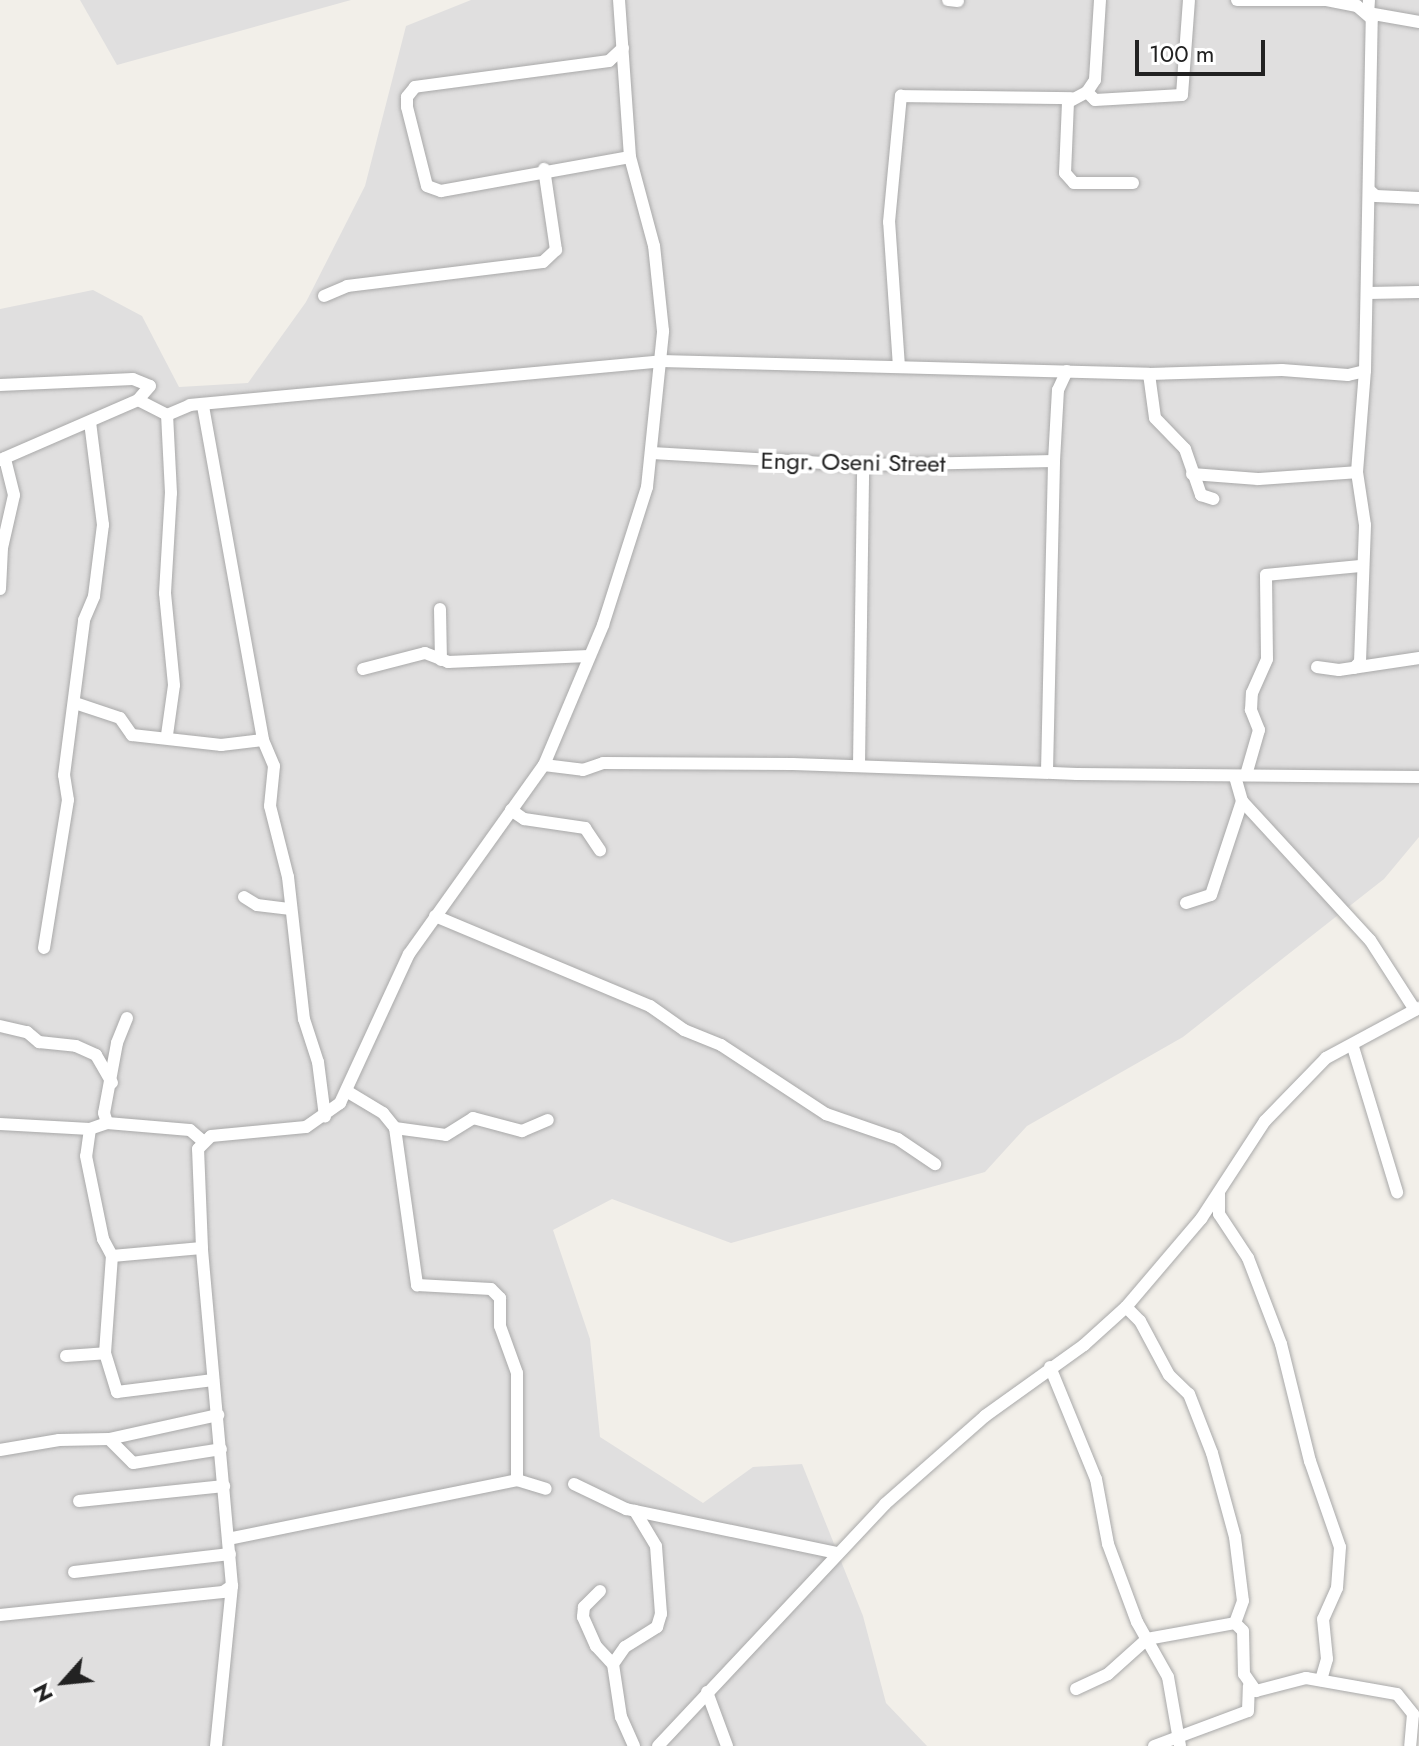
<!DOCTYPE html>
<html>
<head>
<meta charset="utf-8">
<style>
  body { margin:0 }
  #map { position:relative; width:1419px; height:1746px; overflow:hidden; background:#f2efe9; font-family:Jost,sans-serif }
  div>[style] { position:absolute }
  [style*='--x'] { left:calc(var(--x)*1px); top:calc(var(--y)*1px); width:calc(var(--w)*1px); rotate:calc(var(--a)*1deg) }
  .residential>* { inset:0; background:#e0dfdf }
  .roads { filter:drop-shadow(0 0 2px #a9a9a9) drop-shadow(0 0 2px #a9a9a9) }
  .minor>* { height:12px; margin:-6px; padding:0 6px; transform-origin:6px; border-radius:6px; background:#fff }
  span { translate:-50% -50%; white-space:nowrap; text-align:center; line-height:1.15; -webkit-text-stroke:8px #fff; paint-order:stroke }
  .street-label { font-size:24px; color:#222 }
  .north { position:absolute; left:24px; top:1642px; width:80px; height:80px; -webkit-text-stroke:6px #fff; paint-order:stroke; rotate:243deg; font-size:22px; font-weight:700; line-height:32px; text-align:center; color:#222 }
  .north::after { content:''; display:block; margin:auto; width:28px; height:36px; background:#222; clip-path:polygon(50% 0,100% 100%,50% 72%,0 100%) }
  .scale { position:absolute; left:1135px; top:40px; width:130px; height:36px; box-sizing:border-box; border:4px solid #222; border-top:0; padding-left:10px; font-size:24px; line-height:28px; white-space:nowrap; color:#222; -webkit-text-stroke:6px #fff; paint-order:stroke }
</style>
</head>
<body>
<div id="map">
  <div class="residential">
    <i style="clip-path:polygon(80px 0,351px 0,117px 65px)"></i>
    <i style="clip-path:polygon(471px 0,1419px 0,1419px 837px,1384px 879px,1183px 1037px,1027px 1126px,985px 1172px,731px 1243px,612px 1199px,553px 1230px,590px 1339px,600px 1437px,703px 1503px,753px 1467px,802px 1464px,863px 1616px,886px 1703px,927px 1746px,0 1746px,0 309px,93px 290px,142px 316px,179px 387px,248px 383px,306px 302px,365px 186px,406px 26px)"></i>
  </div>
  <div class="roads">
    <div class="minor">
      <i style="--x:948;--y:0;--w:10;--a:6"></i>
      <i style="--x:1100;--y:0;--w:80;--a:93.6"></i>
      <i style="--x:1095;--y:80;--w:14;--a:124"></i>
      <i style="--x:1087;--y:92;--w:21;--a:152"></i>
      <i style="--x:1068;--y:102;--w:71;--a:92.4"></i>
      <i style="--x:1065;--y:173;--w:13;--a:48"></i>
      <i style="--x:1074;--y:183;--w:59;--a:0"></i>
      <i style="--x:1369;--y:0;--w:13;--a:94"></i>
      <i style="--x:1368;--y:13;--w:52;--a:10"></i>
      <i style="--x:623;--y:48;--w:19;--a:137"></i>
      <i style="--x:609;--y:61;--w:196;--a:172.4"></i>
      <i style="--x:415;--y:87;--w:13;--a:129"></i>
      <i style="--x:407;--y:97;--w:10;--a:90"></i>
      <i style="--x:407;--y:107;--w:81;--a:75.8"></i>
      <i style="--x:427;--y:186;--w:15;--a:20"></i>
      <i style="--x:441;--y:191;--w:192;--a:-10.2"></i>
      <i style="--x:1087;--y:92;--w:11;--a:45"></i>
      <i style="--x:1095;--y:100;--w:87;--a:-3.3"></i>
      <i style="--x:1182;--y:95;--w:95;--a:-85.8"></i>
      <i style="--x:1369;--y:190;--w:9;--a:41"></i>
      <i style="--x:1376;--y:196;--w:43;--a:2.7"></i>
      <i style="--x:1368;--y:293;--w:51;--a:-1.1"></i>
      <i style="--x:324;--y:296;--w:25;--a:-23"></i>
      <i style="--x:347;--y:286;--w:197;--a:-7"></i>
      <i style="--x:543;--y:262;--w:18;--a:-43"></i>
      <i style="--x:556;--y:250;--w:82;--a:-98.4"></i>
      <i style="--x:899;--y:367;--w:145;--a:-93.9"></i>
      <i style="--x:889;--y:222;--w:127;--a:-84.6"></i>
      <i style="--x:901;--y:96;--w:170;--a:0.7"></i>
      <i style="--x:1149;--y:374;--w:44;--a:82.2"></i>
      <i style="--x:1155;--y:418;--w:43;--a:45.9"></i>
      <i style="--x:1185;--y:449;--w:49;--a:70.8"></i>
      <i style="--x:1201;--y:495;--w:13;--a:18"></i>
      <i style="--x:0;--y:385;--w:133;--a:-2.6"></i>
      <i style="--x:133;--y:379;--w:18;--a:22"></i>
      <i style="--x:150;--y:386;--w:18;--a:131"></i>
      <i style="--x:203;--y:406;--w:339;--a:79.8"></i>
      <i style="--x:263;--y:740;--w:28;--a:67"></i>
      <i style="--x:274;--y:766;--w:40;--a:95.7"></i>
      <i style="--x:270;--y:806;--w:73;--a:75.8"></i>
      <i style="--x:288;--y:877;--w:143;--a:83.6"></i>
      <i style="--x:304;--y:1019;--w:45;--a:72"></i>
      <i style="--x:318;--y:1062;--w:55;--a:82.7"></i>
      <i style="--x:652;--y:453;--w:211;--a:3.3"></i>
      <i style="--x:863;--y:465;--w:191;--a:-1.2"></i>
      <i style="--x:0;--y:460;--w:150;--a:-23.5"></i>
      <i style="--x:138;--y:400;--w:33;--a:27"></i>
      <i style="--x:1192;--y:474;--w:66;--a:4.3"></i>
      <i style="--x:1258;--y:479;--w:99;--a:-4"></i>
      <i style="--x:0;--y:589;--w:41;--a:-87.2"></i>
      <i style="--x:2;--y:548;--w:54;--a:-77.2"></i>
      <i style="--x:14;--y:495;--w:38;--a:-104"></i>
      <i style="--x:440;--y:609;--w:51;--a:88.9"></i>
      <i style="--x:1317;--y:667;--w:22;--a:8"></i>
      <i style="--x:1339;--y:670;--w:81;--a:-8.5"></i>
      <i style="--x:1354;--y:668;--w:8;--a:-45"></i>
      <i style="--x:1360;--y:662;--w:137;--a:-87.9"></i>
      <i style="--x:1365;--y:525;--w:54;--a:-98.6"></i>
      <i style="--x:1357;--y:472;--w:101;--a:-85.5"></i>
      <i style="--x:363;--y:669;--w:64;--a:-14.5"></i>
      <i style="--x:425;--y:653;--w:25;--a:21"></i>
      <i style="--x:448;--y:662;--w:141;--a:-2.4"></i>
      <i style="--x:75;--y:703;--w:47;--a:18.4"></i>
      <i style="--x:120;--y:718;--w:21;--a:55"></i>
      <i style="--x:132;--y:735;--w:90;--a:6.4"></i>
      <i style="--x:221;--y:745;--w:42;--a:-6.8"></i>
      <i style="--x:167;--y:735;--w:50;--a:-82"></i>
      <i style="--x:174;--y:685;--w:92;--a:-95.6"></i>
      <i style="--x:165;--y:593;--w:100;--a:-86.6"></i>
      <i style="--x:171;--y:493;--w:78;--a:-92.9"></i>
      <i style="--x:167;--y:415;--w:25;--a:-23"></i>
      <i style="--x:190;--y:405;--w:473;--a:-5.3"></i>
      <i style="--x:661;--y:361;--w:488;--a:1.5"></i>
      <i style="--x:1149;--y:374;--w:133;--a:-1.7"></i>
      <i style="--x:1282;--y:370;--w:66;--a:4.3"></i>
      <i style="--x:1348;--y:375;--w:17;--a:-13"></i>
      <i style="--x:1365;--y:371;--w:352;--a:-88.9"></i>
      <i style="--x:1372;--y:19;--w:20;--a:-139"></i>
      <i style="--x:1357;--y:6;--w:31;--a:-169"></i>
      <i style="--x:1327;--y:0;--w:90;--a:180"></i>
      <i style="--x:544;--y:765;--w:39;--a:7"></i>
      <i style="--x:583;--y:770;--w:21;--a:-19"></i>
      <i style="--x:603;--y:763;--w:190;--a:0.3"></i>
      <i style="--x:793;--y:764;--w:284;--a:2"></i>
      <i style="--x:1077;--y:774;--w:342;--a:0.5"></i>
      <i style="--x:859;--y:765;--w:300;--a:-89.2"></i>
      <i style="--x:1047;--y:771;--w:310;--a:-88.7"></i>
      <i style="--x:1054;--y:461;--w:71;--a:-86.8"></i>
      <i style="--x:1058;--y:390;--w:21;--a:-65"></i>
      <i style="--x:1246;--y:775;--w:47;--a:-73.9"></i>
      <i style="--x:1259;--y:730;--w:22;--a:-112"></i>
      <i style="--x:1251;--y:710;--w:17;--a:-87"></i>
      <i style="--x:1252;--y:693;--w:37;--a:-66"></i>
      <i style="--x:1267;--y:659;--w:84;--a:-90.7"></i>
      <i style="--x:1266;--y:575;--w:94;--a:-5.5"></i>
      <i style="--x:1242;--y:801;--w:189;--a:47.4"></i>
      <i style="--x:1370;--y:940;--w:83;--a:57.3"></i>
      <i style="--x:511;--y:810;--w:16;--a:35"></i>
      <i style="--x:524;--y:819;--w:62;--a:8.4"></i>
      <i style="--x:585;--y:828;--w:27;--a:56"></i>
      <i style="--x:244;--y:897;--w:15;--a:32"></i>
      <i style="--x:257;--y:905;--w:32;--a:7"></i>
      <i style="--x:1186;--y:903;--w:26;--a:-18"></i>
      <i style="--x:1211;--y:895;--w:99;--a:-71.7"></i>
      <i style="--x:1242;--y:801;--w:26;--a:-106"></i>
      <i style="--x:435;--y:916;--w:233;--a:22.7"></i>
      <i style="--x:650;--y:1006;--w:42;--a:35.2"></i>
      <i style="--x:684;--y:1030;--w:40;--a:22"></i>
      <i style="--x:721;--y:1045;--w:126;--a:33.3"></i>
      <i style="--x:826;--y:1114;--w:76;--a:19.1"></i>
      <i style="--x:898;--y:1139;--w:45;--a:34"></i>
      <i style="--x:44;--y:948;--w:150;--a:-80.8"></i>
      <i style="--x:68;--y:800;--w:25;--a:-99"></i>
      <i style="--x:64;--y:775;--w:156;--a:-82.6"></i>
      <i style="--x:84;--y:620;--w:26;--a:-67"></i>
      <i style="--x:94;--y:596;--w:72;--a:-82.8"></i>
      <i style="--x:103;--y:525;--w:104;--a:-97.2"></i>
      <i style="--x:127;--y:1018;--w:27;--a:112"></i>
      <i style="--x:117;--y:1043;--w:71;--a:100.5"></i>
      <i style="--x:104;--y:1113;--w:10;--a:73"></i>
      <i style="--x:107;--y:1123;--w:83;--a:4.8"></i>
      <i style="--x:190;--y:1130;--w:18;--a:41"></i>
      <i style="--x:0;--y:1026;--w:28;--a:13"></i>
      <i style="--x:27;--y:1032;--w:16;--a:40"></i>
      <i style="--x:39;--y:1042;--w:37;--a:6"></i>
      <i style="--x:76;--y:1046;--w:22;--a:24"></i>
      <i style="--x:96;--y:1055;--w:32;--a:60"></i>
      <i style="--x:1353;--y:1047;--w:152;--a:73.1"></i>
      <i style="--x:348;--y:1092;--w:41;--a:31"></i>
      <i style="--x:383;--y:1113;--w:19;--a:51"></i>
      <i style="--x:395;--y:1128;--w:159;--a:82"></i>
      <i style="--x:417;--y:1285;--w:74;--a:3.1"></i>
      <i style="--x:491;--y:1289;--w:13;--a:45"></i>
      <i style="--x:500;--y:1298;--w:28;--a:90"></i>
      <i style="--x:500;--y:1326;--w:50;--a:70.1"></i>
      <i style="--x:517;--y:1373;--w:107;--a:90"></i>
      <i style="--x:107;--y:1123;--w:18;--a:161"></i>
      <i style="--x:90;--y:1129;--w:27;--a:98"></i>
      <i style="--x:86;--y:1156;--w:85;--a:78.4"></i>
      <i style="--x:103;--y:1239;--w:19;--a:62"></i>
      <i style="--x:112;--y:1256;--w:90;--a:-5.1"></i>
      <i style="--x:0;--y:1124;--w:90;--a:3.2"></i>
      <i style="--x:395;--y:1128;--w:51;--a:7.8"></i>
      <i style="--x:446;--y:1135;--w:32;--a:-32"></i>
      <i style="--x:473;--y:1118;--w:51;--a:14.9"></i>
      <i style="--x:522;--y:1131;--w:28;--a:-23"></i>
      <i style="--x:1219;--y:1193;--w:21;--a:90"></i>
      <i style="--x:1219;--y:1214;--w:53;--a:56.6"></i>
      <i style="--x:1248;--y:1258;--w:92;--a:69"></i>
      <i style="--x:1281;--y:1344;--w:121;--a:76.1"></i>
      <i style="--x:1310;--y:1461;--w:91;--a:70.8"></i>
      <i style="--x:1340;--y:1547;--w:41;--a:94.2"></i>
      <i style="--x:1337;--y:1588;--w:34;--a:114"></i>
      <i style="--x:1323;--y:1619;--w:40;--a:84.3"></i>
      <i style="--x:1327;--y:1659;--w:22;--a:106"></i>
      <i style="--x:1126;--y:1307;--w:20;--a:45"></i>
      <i style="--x:1140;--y:1321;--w:61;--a:61.8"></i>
      <i style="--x:1169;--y:1375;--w:28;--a:44"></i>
      <i style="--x:1189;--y:1394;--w:63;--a:68.7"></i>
      <i style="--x:1212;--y:1453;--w:87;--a:74.7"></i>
      <i style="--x:1235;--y:1537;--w:64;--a:82.9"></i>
      <i style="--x:1243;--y:1601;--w:23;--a:110"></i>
      <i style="--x:105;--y:1353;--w:97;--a:-85.9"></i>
      <i style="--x:66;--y:1356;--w:39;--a:-4"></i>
      <i style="--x:105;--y:1353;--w:41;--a:72.9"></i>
      <i style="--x:117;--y:1392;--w:97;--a:-7.1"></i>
      <i style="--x:1050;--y:1367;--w:121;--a:67.7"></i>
      <i style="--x:1096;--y:1479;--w:66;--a:79.5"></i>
      <i style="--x:1108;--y:1544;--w:83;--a:69.6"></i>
      <i style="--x:1137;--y:1622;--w:63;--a:60.6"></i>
      <i style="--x:1168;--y:1677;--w:70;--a:80.1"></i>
      <i style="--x:109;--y:1439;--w:34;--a:45"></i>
      <i style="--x:133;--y:1463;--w:89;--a:-9"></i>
      <i style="--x:0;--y:1450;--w:60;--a:-9.6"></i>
      <i style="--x:59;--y:1440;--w:50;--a:-1.1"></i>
      <i style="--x:109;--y:1439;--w:112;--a:-12.4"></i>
      <i style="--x:574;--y:1484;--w:58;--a:25.7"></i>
      <i style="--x:626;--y:1509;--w:216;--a:11.8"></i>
      <i style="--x:79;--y:1501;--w:146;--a:-5.9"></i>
      <i style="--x:228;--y:1539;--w:295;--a:-11.5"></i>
      <i style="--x:517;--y:1480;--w:30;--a:17"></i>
      <i style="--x:74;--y:1572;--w:157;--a:-6.6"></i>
      <i style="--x:600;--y:1591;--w:23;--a:135"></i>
      <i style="--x:584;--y:1607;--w:10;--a:96"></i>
      <i style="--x:583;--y:1617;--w:32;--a:66"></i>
      <i style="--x:596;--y:1646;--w:25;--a:47"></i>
      <i style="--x:0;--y:1615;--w:224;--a:-5.9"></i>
      <i style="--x:223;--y:1592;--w:11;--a:-34"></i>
      <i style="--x:1076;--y:1689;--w:35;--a:-25"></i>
      <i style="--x:1108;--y:1674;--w:52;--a:-41.9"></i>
      <i style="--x:1147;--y:1639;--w:89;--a:-10.3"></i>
      <i style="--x:1235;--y:1623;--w:11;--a:45"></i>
      <i style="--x:1243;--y:1631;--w:43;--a:88.7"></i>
      <i style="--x:1244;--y:1674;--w:21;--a:55"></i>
      <i style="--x:1256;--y:1691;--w:52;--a:-14.6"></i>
      <i style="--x:1306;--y:1678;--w:92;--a:10"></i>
      <i style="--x:1397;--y:1694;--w:26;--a:51"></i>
      <i style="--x:1413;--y:1714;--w:32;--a:95"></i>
      <i style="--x:707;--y:1692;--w:58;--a:69.7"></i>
      <i style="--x:216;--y:1746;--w:161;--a:-84.3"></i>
      <i style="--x:232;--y:1586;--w:339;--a:-95.1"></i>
      <i style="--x:202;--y:1248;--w:99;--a:-92.3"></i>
      <i style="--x:198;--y:1149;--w:18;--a:-45"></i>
      <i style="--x:211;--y:1136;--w:95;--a:-5.4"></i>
      <i style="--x:306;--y:1127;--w:42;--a:-35.2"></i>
      <i style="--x:340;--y:1103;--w:164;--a:-65.2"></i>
      <i style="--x:409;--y:954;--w:232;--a:-54.5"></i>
      <i style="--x:544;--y:765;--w:152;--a:-67.1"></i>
      <i style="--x:603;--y:625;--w:145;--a:-72.3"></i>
      <i style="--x:647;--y:487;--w:157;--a:-84.1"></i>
      <i style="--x:663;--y:331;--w:85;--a:-96"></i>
      <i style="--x:654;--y:246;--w:92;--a:-105.1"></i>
      <i style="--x:630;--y:157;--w:157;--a:-94"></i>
      <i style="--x:634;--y:1746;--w:32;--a:-114"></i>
      <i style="--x:621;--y:1717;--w:54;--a:-98.6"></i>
      <i style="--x:613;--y:1664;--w:21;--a:-55"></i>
      <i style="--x:625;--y:1647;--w:38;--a:-32"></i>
      <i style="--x:657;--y:1627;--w:14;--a:-73"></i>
      <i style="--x:661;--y:1614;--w:68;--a:-94.2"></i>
      <i style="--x:656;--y:1546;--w:41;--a:-121"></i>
      <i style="--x:658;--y:1746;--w:332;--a:-46.8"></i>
      <i style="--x:885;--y:1504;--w:133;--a:-41.3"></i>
      <i style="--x:985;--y:1416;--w:122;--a:-35.6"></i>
      <i style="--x:1084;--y:1345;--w:57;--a:-42.1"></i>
      <i style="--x:1126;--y:1307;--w:116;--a:-49.6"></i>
      <i style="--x:1201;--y:1219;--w:117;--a:-56.9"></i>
      <i style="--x:1265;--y:1121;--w:88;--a:-45.9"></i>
      <i style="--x:1326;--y:1058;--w:106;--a:-28.3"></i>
      <i style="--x:1154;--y:1746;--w:100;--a:-20.4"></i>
      <i style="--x:1248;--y:1711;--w:25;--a:-88"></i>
    </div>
  </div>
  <div class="street-label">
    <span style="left:853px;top:462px;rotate:1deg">Engr. Oseni Street</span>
  </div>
  <div class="north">N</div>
  <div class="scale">100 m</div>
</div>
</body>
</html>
